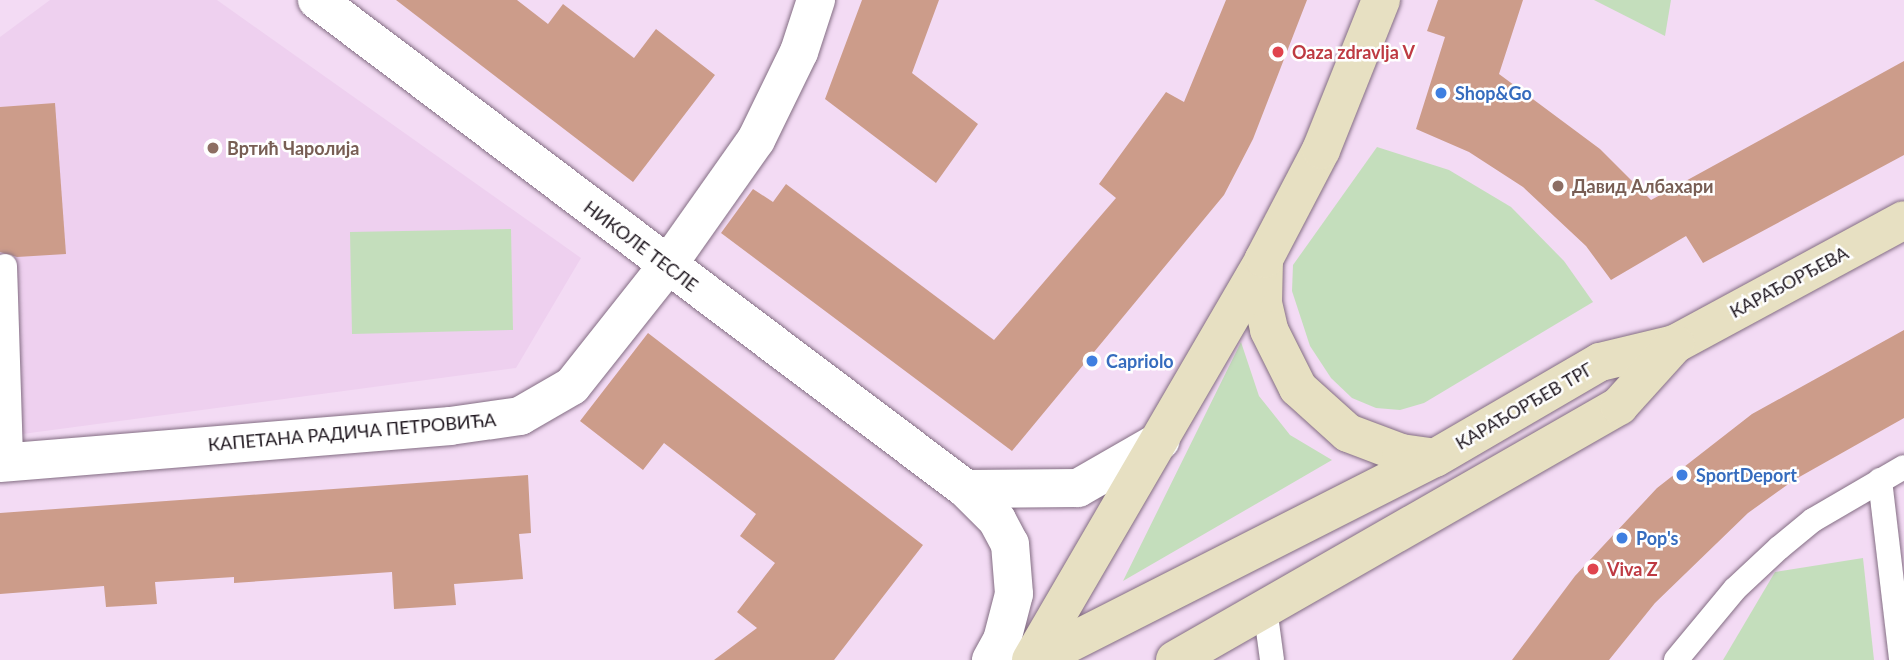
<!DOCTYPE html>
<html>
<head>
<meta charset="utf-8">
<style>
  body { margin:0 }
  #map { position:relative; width:1904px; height:660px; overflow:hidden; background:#f3dbf4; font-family:Lato,sans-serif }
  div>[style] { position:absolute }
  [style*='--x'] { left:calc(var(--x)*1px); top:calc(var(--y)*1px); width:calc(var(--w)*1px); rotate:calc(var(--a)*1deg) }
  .built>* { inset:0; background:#eed0ef }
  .green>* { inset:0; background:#c4debc }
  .building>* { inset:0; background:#cc9c8a }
  .roads { filter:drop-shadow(0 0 2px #836d83) drop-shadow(0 0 2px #836d83) }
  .service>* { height:24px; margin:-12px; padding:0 12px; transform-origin:12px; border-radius:12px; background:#fff }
  .minor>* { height:38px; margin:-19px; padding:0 19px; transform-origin:19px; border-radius:19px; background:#fff }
  .secondary>* { height:38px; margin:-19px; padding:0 19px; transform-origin:19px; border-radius:19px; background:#e7e0c2 }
  .dots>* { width:19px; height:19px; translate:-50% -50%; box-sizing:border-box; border:4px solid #fff; border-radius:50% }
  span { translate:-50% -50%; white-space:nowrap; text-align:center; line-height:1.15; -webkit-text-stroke:5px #fff; paint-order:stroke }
  .health-label { font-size:18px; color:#be3a42; font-weight:700 }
  .left { translate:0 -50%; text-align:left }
  .shop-label { font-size:18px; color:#366cbe; font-weight:700 }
  .education-label { font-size:18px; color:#785e54; font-weight:700 }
  .street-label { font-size:18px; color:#1d151d }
</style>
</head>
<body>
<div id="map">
  <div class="built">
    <i style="clip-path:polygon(50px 0,217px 0,581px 258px,516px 368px,0 437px,0 37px)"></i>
  </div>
  <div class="green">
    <i style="clip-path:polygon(1594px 0,1671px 0,1665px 36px)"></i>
    <i style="clip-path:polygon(1377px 147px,1449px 170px,1511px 207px,1564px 261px,1593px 302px,1424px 403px,1400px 410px,1376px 408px,1352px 398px,1331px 378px,1310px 346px,1292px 291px,1293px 265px)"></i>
    <i style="clip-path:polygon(511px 229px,513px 330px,352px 334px,350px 232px)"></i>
    <i style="clip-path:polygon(1241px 342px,1259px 396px,1290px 435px,1332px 460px,1123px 581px)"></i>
    <i style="clip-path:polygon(1863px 558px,1874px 660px,1723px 660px,1775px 572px)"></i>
  </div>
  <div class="building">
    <i style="clip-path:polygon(396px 0,517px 0,548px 24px,563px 4px,634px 58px,656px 29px,715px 75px,633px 182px)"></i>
    <i style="clip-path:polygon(862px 0,939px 0,912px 73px,978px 124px,936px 183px,825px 99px)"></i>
    <i style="clip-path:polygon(1226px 0,1307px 0,1253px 139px,1224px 195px,1012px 451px,721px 233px,753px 189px,773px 202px,786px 184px,994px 340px,1116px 198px,1099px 184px,1166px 92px,1184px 102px)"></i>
    <i style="clip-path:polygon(1438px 0,1523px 0,1499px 74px,1600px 149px,1651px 200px,1904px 61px,1904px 155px,1703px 263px,1686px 236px,1611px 280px,1586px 246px,1523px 187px,1469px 152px,1416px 129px,1445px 37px,1427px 31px)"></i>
    <i style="clip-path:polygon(55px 103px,66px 254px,17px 257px,0 252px,0 107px)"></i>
    <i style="clip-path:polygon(1904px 330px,1904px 418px,1794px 480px,1748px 513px,1655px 603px,1609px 660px,1512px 660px,1575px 576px,1657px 488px,1752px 414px)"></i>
    <i style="clip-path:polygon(648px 333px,923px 545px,834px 660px,714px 660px,757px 628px,737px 612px,775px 563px,740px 536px,756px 514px,664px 443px,643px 470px,580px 421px)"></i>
    <i style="clip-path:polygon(528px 475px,531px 533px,519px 534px,523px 579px,454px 584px,456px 605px,394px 609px,392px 572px,234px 583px,234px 577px,155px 582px,157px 604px,106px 607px,104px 586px,0 594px,0 513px)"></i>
  </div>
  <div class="roads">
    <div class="service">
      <i style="--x:5;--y:266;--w:196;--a:88.2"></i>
      <i style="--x:1880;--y:480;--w:181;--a:83.3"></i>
      <i style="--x:1265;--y:608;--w:52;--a:82.3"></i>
      <i style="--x:1676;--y:660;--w:92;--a:-50.3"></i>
      <i style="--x:1735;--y:589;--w:60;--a:-43"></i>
      <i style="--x:1779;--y:548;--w:44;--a:-39.5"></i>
      <i style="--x:1813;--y:520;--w:105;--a:-30.2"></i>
    </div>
    <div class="minor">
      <i style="--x:317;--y:0;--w:813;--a:37"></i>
      <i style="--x:966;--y:489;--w:44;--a:45"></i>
      <i style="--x:997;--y:520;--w:27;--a:62"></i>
      <i style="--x:1010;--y:544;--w:50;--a:85.4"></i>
      <i style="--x:1014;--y:594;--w:48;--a:104.6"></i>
      <i style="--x:1002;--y:640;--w:23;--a:119"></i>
      <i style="--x:0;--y:463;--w:452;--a:-4.7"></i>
      <i style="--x:450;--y:426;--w:71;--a:-8.1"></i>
      <i style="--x:520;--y:416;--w:60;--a:-30"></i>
      <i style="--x:572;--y:386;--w:153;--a:-51.6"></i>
      <i style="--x:667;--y:266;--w:154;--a:-54.8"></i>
      <i style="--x:756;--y:140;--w:98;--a:-64"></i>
      <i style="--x:799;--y:52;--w:55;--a:-71.9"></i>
      <i style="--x:966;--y:489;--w:112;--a:-0.5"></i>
      <i style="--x:1078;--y:488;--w:95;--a:-29.8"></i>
    </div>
    <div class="secondary">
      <i style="--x:1264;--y:259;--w:44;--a:91.3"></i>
      <i style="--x:1263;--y:303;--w:28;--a:77"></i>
      <i style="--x:1269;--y:330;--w:65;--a:63.4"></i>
      <i style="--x:1298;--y:388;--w:67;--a:42"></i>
      <i style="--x:1348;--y:433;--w:57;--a:20.7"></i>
      <i style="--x:1401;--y:453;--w:34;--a:8"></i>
      <i style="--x:1031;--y:660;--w:464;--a:-59.8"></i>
      <i style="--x:1264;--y:259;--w:123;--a:-62.4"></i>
      <i style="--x:1321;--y:150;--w:162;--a:-68.2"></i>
      <i style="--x:1036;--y:660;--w:447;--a:-26.9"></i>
      <i style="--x:1435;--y:458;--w:191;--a:-30.2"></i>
      <i style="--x:1600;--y:362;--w:77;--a:-13.5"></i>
      <i style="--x:1675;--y:344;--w:260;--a:-28.4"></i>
      <i style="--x:1175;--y:660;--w:512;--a:-29.77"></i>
      <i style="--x:1619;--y:406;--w:84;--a:-47.9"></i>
    </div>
  </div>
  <div class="dots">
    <i style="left:1278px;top:52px;background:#e0444e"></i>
    <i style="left:1441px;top:93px;background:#3f7fe0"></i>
    <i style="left:213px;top:148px;background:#8d6e63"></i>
    <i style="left:1558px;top:186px;background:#8d6e63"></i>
    <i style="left:1092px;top:361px;background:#3f7fe0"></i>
    <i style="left:1682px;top:475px;background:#3f7fe0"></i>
    <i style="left:1622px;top:538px;background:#3f7fe0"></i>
    <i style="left:1593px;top:569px;background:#e0444e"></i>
  </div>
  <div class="health-label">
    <span class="left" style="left:1292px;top:52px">Oaza zdravlja V</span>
    <span class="left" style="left:1607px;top:569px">Viva Z</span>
  </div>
  <div class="shop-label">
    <span class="left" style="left:1455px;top:93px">Shop&amp;Go</span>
    <span class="left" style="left:1106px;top:361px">Capriolo</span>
    <span class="left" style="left:1696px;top:475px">SportDeport</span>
    <span class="left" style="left:1636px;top:538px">Pop's</span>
  </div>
  <div class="education-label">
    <span class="left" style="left:227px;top:148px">Вртић Чаролија</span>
    <span class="left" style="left:1572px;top:186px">Давид Албахари</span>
  </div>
  <div class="street-label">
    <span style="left:641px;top:246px;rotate:37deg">НИКОЛЕ ТЕСЛЕ</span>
    <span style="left:1789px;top:282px;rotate:-28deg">КАРАЂОРЂЕВА</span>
    <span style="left:1524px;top:406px;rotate:-30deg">КАРАЂОРЂЕВ ТРГ</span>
    <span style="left:352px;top:432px;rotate:-5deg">КАПЕТАНА РАДИЧА ПЕТРОВИЋА</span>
  </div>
</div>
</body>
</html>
